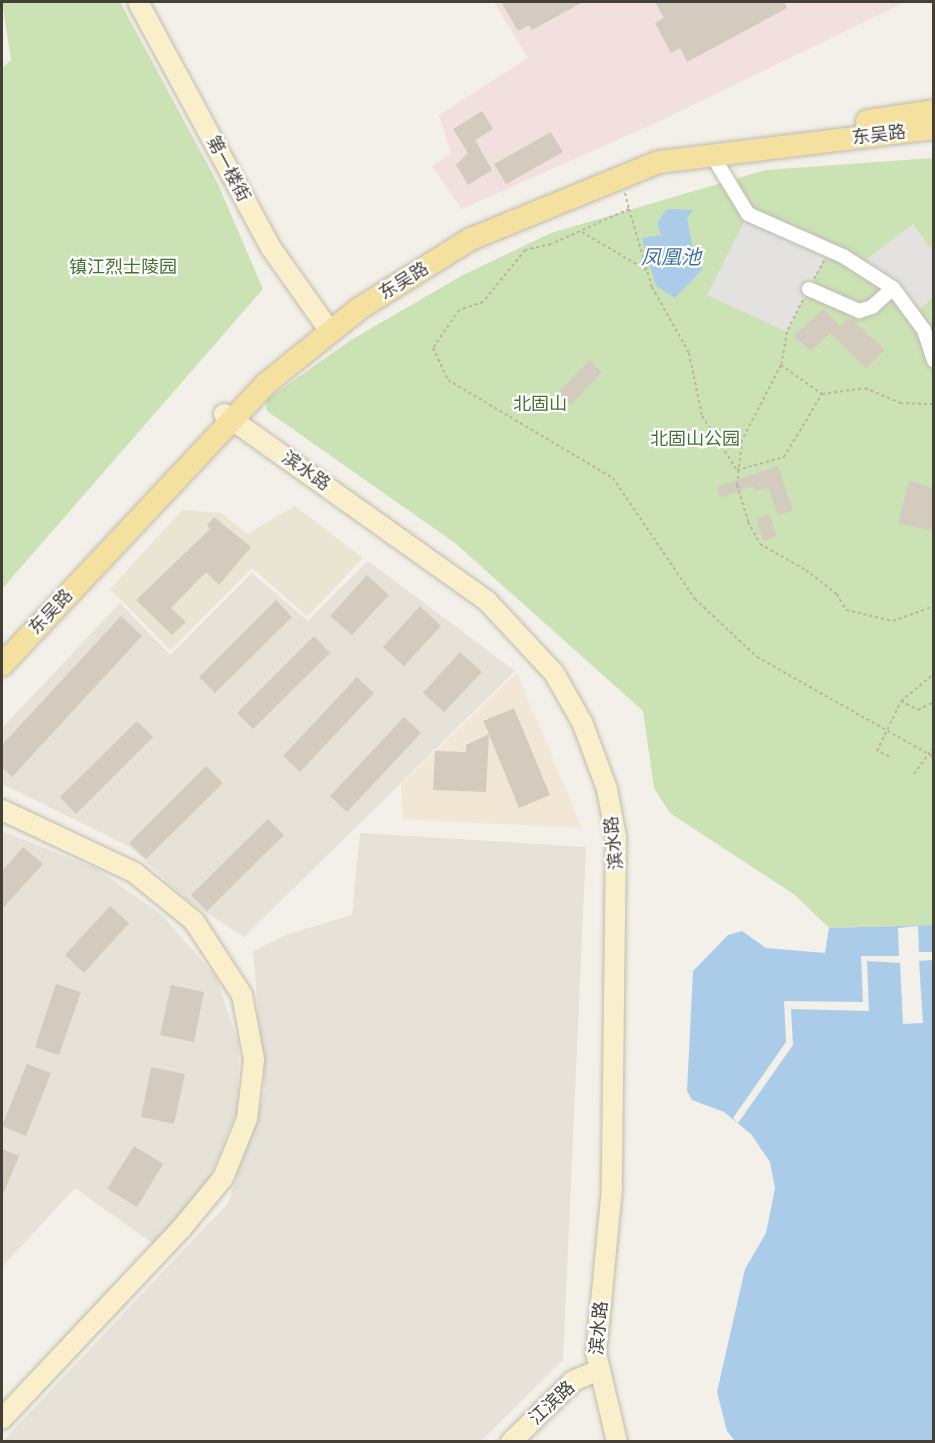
<!DOCTYPE html>
<html>
<head>
<meta charset="utf-8">
<style>
  body { margin:0 }
  #map { position:relative; width:935px; height:1443px; overflow:hidden; background:#f2f0e8; font-family:Jost,"Noto Sans SC",sans-serif }
  div>[style] { position:absolute }
  [style*='--x'] { left:calc(var(--x)*1px); top:calc(var(--y)*1px); width:calc(var(--w)*1px); rotate:calc(var(--a)*1deg) }
  .residential>* { inset:0; background:#e6e2d7 }
  .commercial>* { inset:0; background:#f2e7d5 }
  .education>* { inset:0; background:#eae5d3 }
  .medical>* { inset:0; background:#f1e0dd }
  .green>* { inset:0; background:#cbe2b5 }
  .parking>* { inset:0; background:#e4e2df }
  .water>* { inset:0; background:#aacce9 }
  .pier>* { inset:0; background:#f2f0e8 }
  .building>* { inset:0; background:#d3ccbe }
  .path>* { height:2px; margin-top:-1px; transform-origin:0; background:repeating-linear-gradient(90deg,#bdb49e 0 3px,transparent 0 6px) }
  .roads { filter:drop-shadow(0 0 2px #c0baae) drop-shadow(0 0 2px #c0baae) }
  .street>* { height:14px; margin:-7px; padding:0 7px; transform-origin:7px; border-radius:7px; background:#fff }
  .secondary>* { height:20px; margin:-10px; padding:0 10px; transform-origin:10px; border-radius:10px; background:#f9f0cb }
  .primary>* { height:22px; margin:-11px; padding:0 11px; transform-origin:11px; border-radius:11px; background:#f4e09f }
  span { translate:-50% -50%; white-space:nowrap; text-align:center; line-height:1.15; -webkit-text-stroke:4.5px #fff; paint-order:stroke }
  .street-label { font-size:18px; color:#454037 }
  .park-label { font-size:18px; color:#457130 }
  .water-label { font-size:20px; color:#3b73a6; font-style:italic }
  .frame { position:absolute; inset:0; border:3px solid #454037; pointer-events:none }
</style>
</head>
<body>
<div id="map">
  <div class="residential">
    <i style="clip-path:polygon(368px 561px,515px 671px,244px 937px,189px 901px,130px 847px,2px 784px,2px 728px,120px 603px,170px 655px,252px 573px,308px 621px)"></i>
    <i style="clip-path:polygon(2px 831px,97px 869px,163px 916px,216px 977px,239px 1044px,237px 1112px,208px 1181px,156px 1246px,75px 1188px,2px 1267px)"></i>
    <i style="clip-path:polygon(360px 833px,586px 847px,563px 1360px,481px 1441px,2px 1442px,228px 1203px,265px 1090px,253px 951px,288px 934px,352px 915px)"></i>
  </div>
  <div class="commercial">
    <i style="clip-path:polygon(517px 673px,582px 828px,403px 819px,401px 784px)"></i>
  </div>
  <div class="education">
    <i style="clip-path:polygon(295px 506px,363px 558px,307px 616px,252px 568px,171px 650px,110px 589px,182px 510px,221px 513px,247px 534px)"></i>
  </div>
  <div class="medical">
    <i style="clip-path:polygon(494px 2px,905px 2px,662px 120px,462px 209px,432px 166px,451px 153px,439px 115px,528px 58px)"></i>
  </div>
  <div class="green">
    <i style="clip-path:polygon(2px 2px,120px 2px,217px 182px,263px 289px,2px 589px,2px 68px,11px 60px)"></i>
    <i style="clip-path:polygon(933px 158px,933px 925px,829px 928px,795px 895px,670px 813px,654px 788px,643px 711px,455px 543px,267px 411px,266px 400px,351px 340px,463px 275px,551px 233px,766px 170px)"></i>
  </div>
  <div class="parking">
    <i style="clip-path:polygon(748px 214px,829px 250px,787px 332px,707px 295px)"></i>
    <i style="clip-path:polygon(913px 224px,932px 250px,934px 266px,933px 296px,914px 316px,858px 266px)"></i>
  </div>
  <div class="water">
    <i style="clip-path:polygon(667px 209px,693px 210px,687px 218px,695px 260px,703px 269px,675px 298px,656px 286px,642px 238px,661px 235px,657px 223px)"></i>
    <i style="clip-path:polygon(933px 925px,933px 1441px,735px 1441px,727px 1431px,717px 1392px,745px 1269px,766px 1233px,775px 1188px,770px 1162px,751px 1134px,724px 1112px,692px 1100px,687px 1091px,693px 971px,728px 935px,742px 931px,766px 948px,825px 953px,829px 928px)"></i>
  </div>
  <div class="pier">
    <i style="clip-path:polygon(918px 926px,919px 952px,933px 952px,933px 960px,919px 961px,923px 1023px,903px 1024px,900px 963px,867px 961px,869px 1011px,791px 1009px,793px 1045px,738px 1123px,733px 1118px,786px 1042px,784px 1001px,863px 1002px,861px 956px,899px 956px,898px 928px)"></i>
  </div>
  <div class="building">
    <i style="clip-path:polygon(501px 2px,583px 2px,532px 30px,529px 25px,518px 31px)"></i>
    <i style="clip-path:polygon(655px 2px,784px 2px,787px 8px,687px 62px,680px 48px,671px 53px,655px 23px,664px 18px)"></i>
    <i style="clip-path:polygon(482px 111px,493px 129px,475px 140px,492px 170px,468px 185px,456px 165px,468px 153px,453px 129px)"></i>
    <i style="clip-path:polygon(551px 132px,563px 152px,506px 184px,494px 164px)"></i>
    <i style="clip-path:polygon(824px 309px,840px 326px,850px 318px,885px 350px,866px 369px,830px 333px,811px 351px,793px 336px)"></i>
    <i style="clip-path:polygon(589px 360px,602px 372px,571px 405px,558px 393px)"></i>
    <i style="clip-path:polygon(778px 466px,793px 511px,778px 515px,768px 488px,755px 491px,753px 486px,720px 498px,717px 487px)"></i>
    <i style="clip-path:polygon(909px 481px,933px 488px,933px 531px,898px 523px)"></i>
    <i style="clip-path:polygon(769px 514px,777px 536px,764px 541px,756px 519px)"></i>
    <i style="clip-path:polygon(214px 517px,251px 547px,219px 585px,206px 572px,171px 608px,186px 622px,172px 635px,136px 600px,210px 529px,207px 525px)"></i>
    <i style="clip-path:polygon(367px 575px,389px 595px,352px 635px,330px 616px)"></i>
    <i style="clip-path:polygon(276px 600px,292px 617px,215px 693px,199px 677px)"></i>
    <i style="clip-path:polygon(420px 606px,441px 626px,404px 666px,383px 647px)"></i>
    <i style="clip-path:polygon(121px 616px,142px 636px,12px 777px,2px 767px,2px 745px)"></i>
    <i style="clip-path:polygon(314px 636px,330px 653px,253px 729px,237px 713px)"></i>
    <i style="clip-path:polygon(460px 652px,482px 672px,444px 712px,423px 693px)"></i>
    <i style="clip-path:polygon(357px 677px,374px 693px,300px 772px,283px 756px)"></i>
    <i style="clip-path:polygon(514px 708px,550px 795px,519px 808px,489px 735px,486px 792px,433px 790px,435px 751px,466px 752px,466px 745px,489px 734px,483px 721px)"></i>
    <i style="clip-path:polygon(404px 717px,421px 733px,347px 812px,330px 796px)"></i>
    <i style="clip-path:polygon(137px 721px,153px 737px,76px 814px,60px 797px)"></i>
    <i style="clip-path:polygon(206px 766px,223px 783px,146px 859px,129px 843px)"></i>
    <i style="clip-path:polygon(268px 819px,284px 835px,207px 911px,191px 895px)"></i>
    <i style="clip-path:polygon(23px 847px,43px 864px,2px 909px,2px 871px)"></i>
    <i style="clip-path:polygon(110px 906px,129px 923px,84px 973px,65px 955px)"></i>
    <i style="clip-path:polygon(56px 984px,81px 992px,59px 1055px,35px 1047px)"></i>
    <i style="clip-path:polygon(171px 985px,204px 992px,194px 1042px,160px 1035px)"></i>
    <i style="clip-path:polygon(27px 1064px,51px 1073px,26px 1136px,2px 1126px)"></i>
    <i style="clip-path:polygon(151px 1067px,185px 1074px,174px 1124px,141px 1117px)"></i>
    <i style="clip-path:polygon(134px 1146px,163px 1164px,137px 1207px,107px 1189px)"></i>
    <i style="clip-path:polygon(2px 1149px,19px 1156px,2px 1197px)"></i>
  </div>
  <div class="path">
    <i style="--x:625;--y:193;--w:16;--a:76"></i>
    <i style="--x:629;--y:209;--w:85;--a:155.8"></i>
    <i style="--x:551;--y:244;--w:27;--a:167"></i>
    <i style="--x:525;--y:250;--w:67;--a:128.9"></i>
    <i style="--x:483;--y:302;--w:25;--a:162"></i>
    <i style="--x:459;--y:310;--w:46;--a:124.4"></i>
    <i style="--x:433;--y:348;--w:35;--a:65"></i>
    <i style="--x:448;--y:380;--w:192;--a:30.7"></i>
    <i style="--x:613;--y:478;--w:146;--a:55.9"></i>
    <i style="--x:695;--y:599;--w:85;--a:43.1"></i>
    <i style="--x:757;--y:657;--w:203;--a:29.5"></i>
    <i style="--x:629;--y:209;--w:81;--a:73.6"></i>
    <i style="--x:652;--y:287;--w:76;--a:60.7"></i>
    <i style="--x:689;--y:353;--w:64;--a:78.3"></i>
    <i style="--x:702;--y:416;--w:64;--a:57.1"></i>
    <i style="--x:737;--y:470;--w:49;--a:-15.5"></i>
    <i style="--x:784;--y:457;--w:74;--a:-58.9"></i>
    <i style="--x:822;--y:394;--w:43;--a:-7.9"></i>
    <i style="--x:865;--y:388;--w:38;--a:23"></i>
    <i style="--x:900;--y:403;--w:34;--a:2"></i>
    <i style="--x:582;--y:232;--w:77;--a:30.6"></i>
    <i style="--x:814;--y:279;--w:21;--a:-61"></i>
    <i style="--x:803;--y:300;--w:36;--a:117"></i>
    <i style="--x:787;--y:332;--w:34;--a:100"></i>
    <i style="--x:781;--y:365;--w:85;--a:117.5"></i>
    <i style="--x:742;--y:440;--w:45;--a:96.3"></i>
    <i style="--x:737;--y:485;--w:39;--a:73"></i>
    <i style="--x:748;--y:522;--w:25;--a:61"></i>
    <i style="--x:760;--y:544;--w:53;--a:29.5"></i>
    <i style="--x:806;--y:570;--w:39;--a:38"></i>
    <i style="--x:837;--y:594;--w:18;--a:61"></i>
    <i style="--x:846;--y:610;--w:48;--a:13.2"></i>
    <i style="--x:893;--y:621;--w:44;--a:-20.1"></i>
    <i style="--x:781;--y:365;--w:50;--a:35.3"></i>
    <i style="--x:901;--y:701;--w:19;--a:28"></i>
    <i style="--x:918;--y:710;--w:18;--a:-27"></i>
    <i style="--x:889;--y:756;--w:13;--a:-157"></i>
    <i style="--x:877;--y:751;--w:55;--a:-64.4"></i>
    <i style="--x:901;--y:701;--w:43;--a:-39.3"></i>
    <i style="--x:914;--y:774;--w:34;--a:-54"></i>
  </div>
  <div class="roads">
    <div class="street">
      <i style="--x:712;--y:155;--w:69;--a:58.6"></i>
      <i style="--x:748;--y:214;--w:104;--a:23.9"></i>
      <i style="--x:843;--y:256;--w:59;--a:32.6"></i>
      <i style="--x:893;--y:288;--w:52;--a:53.6"></i>
      <i style="--x:924;--y:330;--w:32;--a:72"></i>
      <i style="--x:809;--y:289;--w:55;--a:23.7"></i>
      <i style="--x:859;--y:311;--w:14;--a:-17"></i>
      <i style="--x:872;--y:307;--w:28;--a:-42"></i>
    </div>
    <div class="secondary">
      <i style="--x:138;--y:2;--w:280;--a:61.6"></i>
      <i style="--x:271;--y:248;--w:100;--a:54.7"></i>
      <i style="--x:224;--y:414;--w:323;--a:35.4"></i>
      <i style="--x:487;--y:601;--w:98;--a:47.1"></i>
      <i style="--x:554;--y:673;--w:56;--a:60.3"></i>
      <i style="--x:582;--y:722;--w:72;--a:69.5"></i>
      <i style="--x:607;--y:789;--w:49;--a:79.4"></i>
      <i style="--x:616;--y:837;--w:351;--a:90.7"></i>
      <i style="--x:612;--y:1188;--w:166;--a:95.5"></i>
      <i style="--x:596;--y:1353;--w:91;--a:76.7"></i>
      <i style="--x:2;--y:810;--w:147;--a:25.3"></i>
      <i style="--x:135;--y:873;--w:76;--a:39.1"></i>
      <i style="--x:194;--y:921;--w:88;--a:57"></i>
      <i style="--x:242;--y:995;--w:66;--a:79.5"></i>
      <i style="--x:254;--y:1060;--w:59;--a:96.8"></i>
      <i style="--x:247;--y:1119;--w:64;--a:112.1"></i>
      <i style="--x:223;--y:1178;--w:66;--a:129.5"></i>
      <i style="--x:181;--y:1229;--w:261;--a:133.3"></i>
      <i style="--x:511;--y:1442;--w:87;--a:-44.5"></i>
      <i style="--x:573;--y:1381;--w:26;--a:-23"></i>
    </div>
    <div class="primary">
      <i style="--x:867;--y:121;--w:68;--a:-8.5"></i>
      <i style="--x:2;--y:665;--w:387;--a:-46.8"></i>
      <i style="--x:267;--y:383;--w:119;--a:-38.9"></i>
      <i style="--x:360;--y:308;--w:131;--a:-31.9"></i>
      <i style="--x:471;--y:239;--w:203;--a:-22.3"></i>
      <i style="--x:659;--y:162;--w:277;--a:-7"></i>
    </div>
  </div>
  <div class="street-label">
    <span style="left:879px;top:135px;rotate:-7deg">东吴路</span>
    <span style="left:228px;top:169px;rotate:62deg">第一楼街</span>
    <span style="left:404px;top:281px;rotate:-32deg">东吴路</span>
    <span style="left:306px;top:471px;rotate:35deg">滨水路</span>
    <span style="left:51px;top:612px;rotate:-47deg">东吴路</span>
    <span style="left:614px;top:843px;rotate:-96deg">滨水路</span>
    <span style="left:599px;top:1328px;rotate:-85deg">滨水路</span>
    <span style="left:552px;top:1403px;rotate:-43deg">江滨路</span>
  </div>
  <div class="park-label">
    <span style="left:123px;top:267px">镇江烈士陵园</span>
    <span style="left:540px;top:404px">北固山</span>
    <span style="left:695px;top:439px">北固山公园</span>
  </div>
  <div class="water-label">
    <span style="left:671px;top:257px">凤凰池</span>
  </div>
  <div class="frame"></div>
</div>
</body>
</html>
